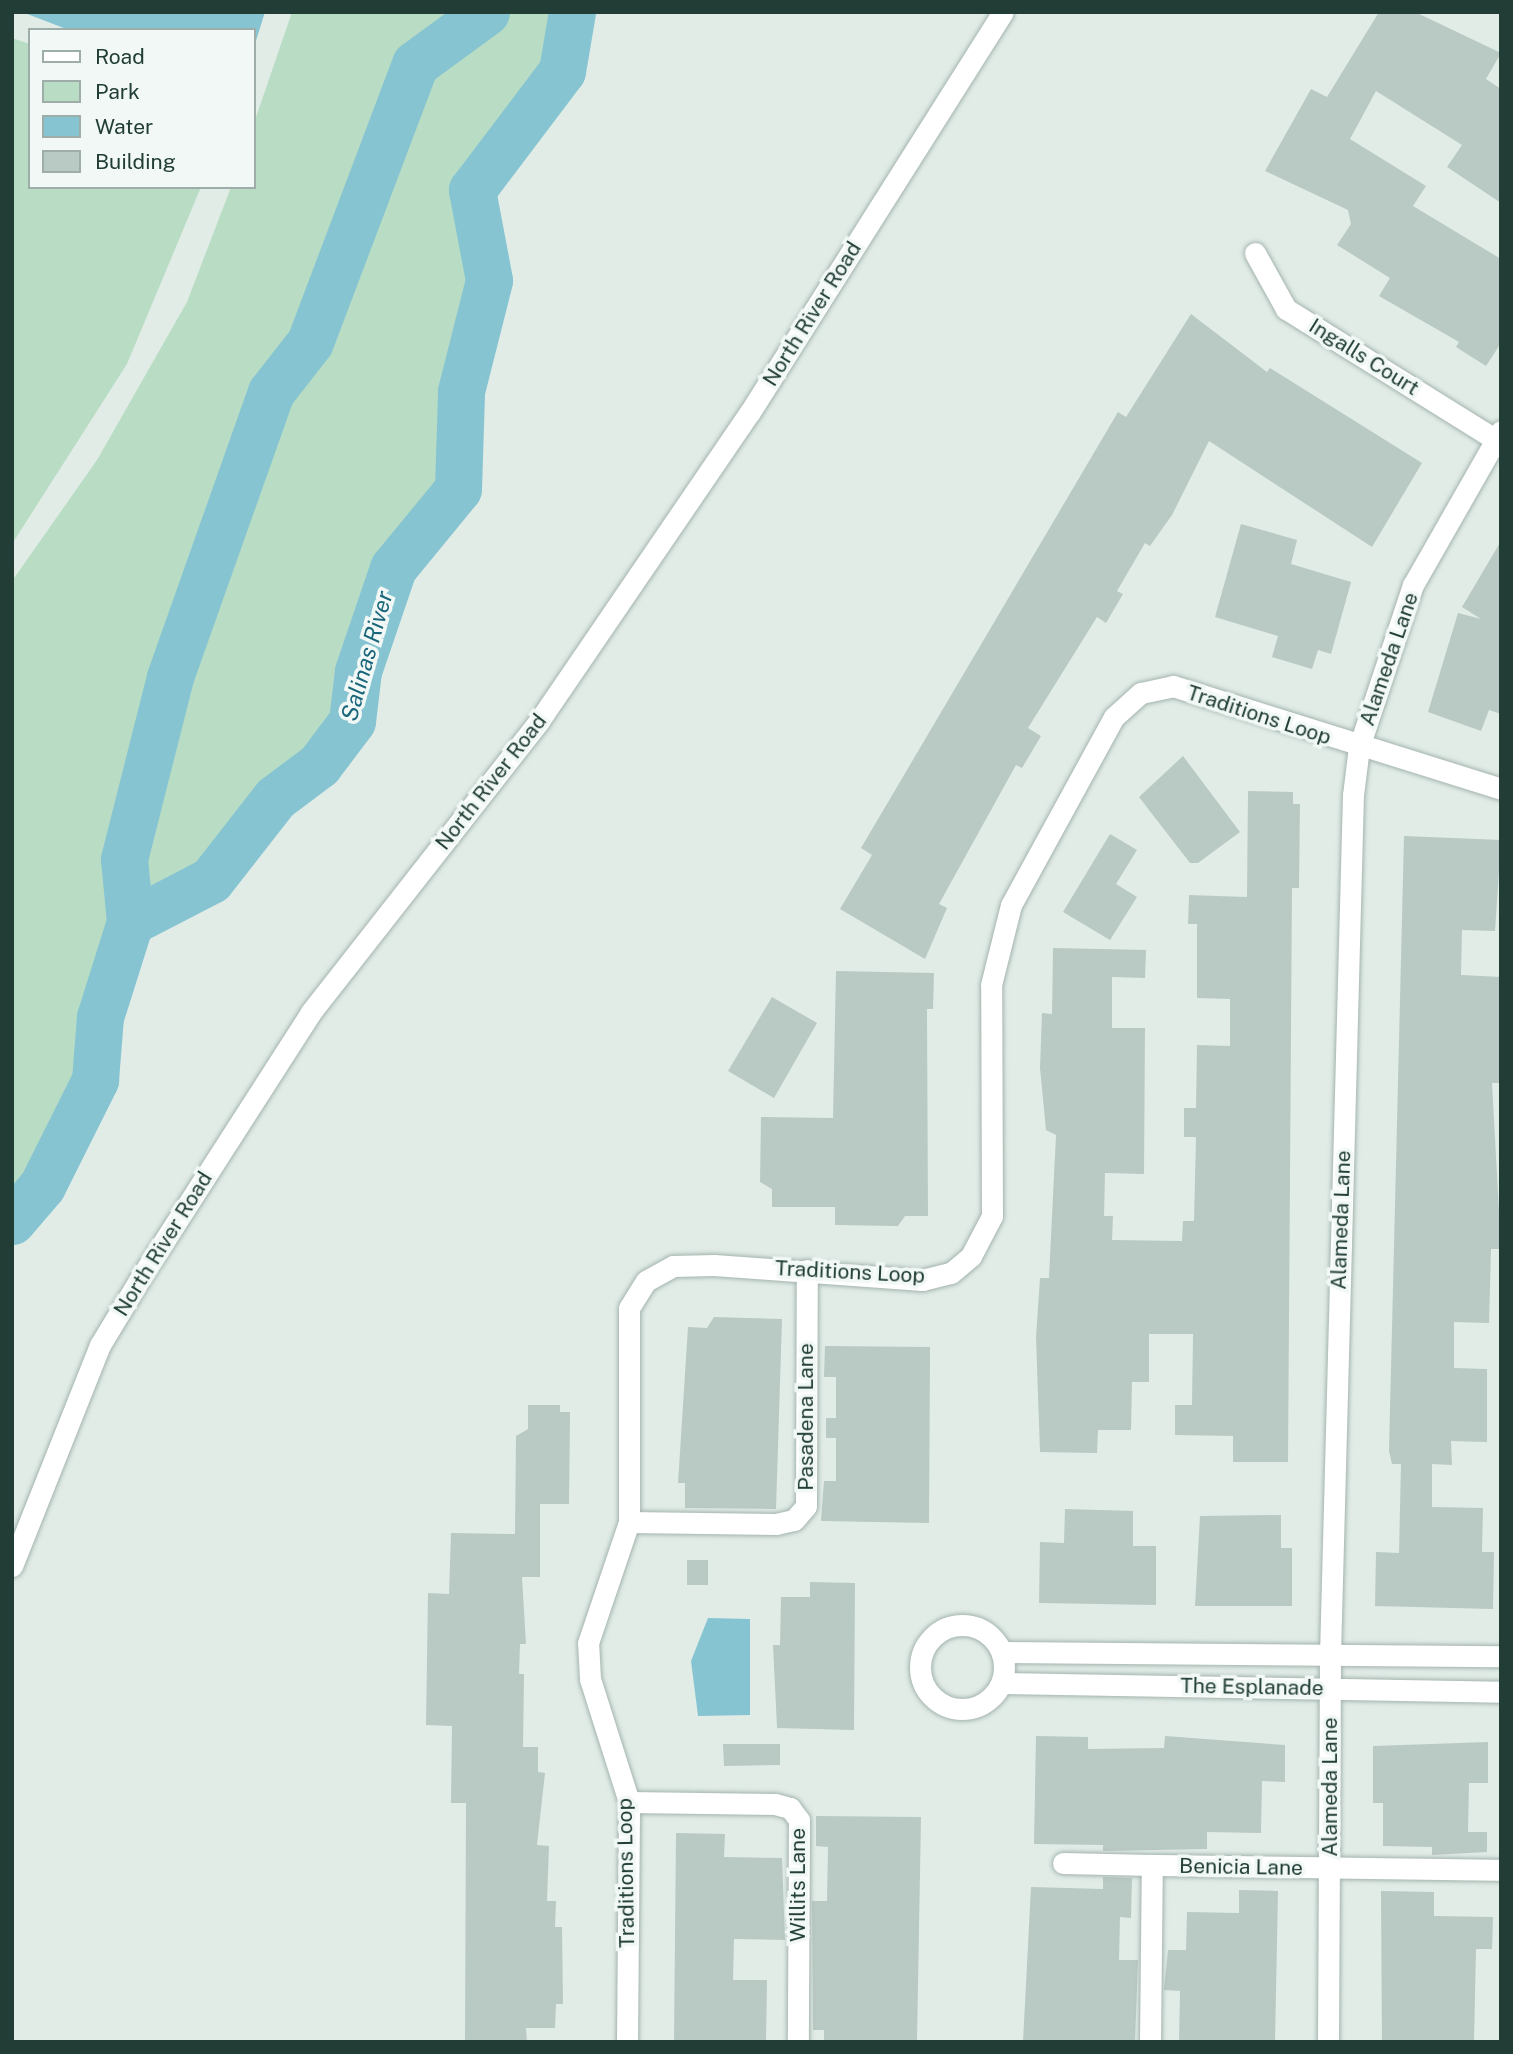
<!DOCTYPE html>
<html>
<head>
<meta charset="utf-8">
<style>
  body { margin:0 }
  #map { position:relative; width:1513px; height:2054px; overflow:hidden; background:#e1ece7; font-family:"Public Sans",sans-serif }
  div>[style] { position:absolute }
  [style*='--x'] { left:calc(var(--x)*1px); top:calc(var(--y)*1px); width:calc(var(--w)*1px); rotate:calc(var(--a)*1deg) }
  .green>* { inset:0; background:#b9ddc4 }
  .water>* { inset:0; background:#87c4d2 }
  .river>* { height:47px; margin:-23.5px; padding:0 23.5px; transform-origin:23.5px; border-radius:23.5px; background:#87c4d2 }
  .building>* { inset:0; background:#b9c9c3 }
  .roads { filter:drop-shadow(0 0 2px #a4b4ae) drop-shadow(0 0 2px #a4b4ae) }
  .minor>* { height:21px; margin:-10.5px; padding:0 10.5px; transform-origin:10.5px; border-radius:10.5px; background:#fff }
  .minor>.ring { margin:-10.5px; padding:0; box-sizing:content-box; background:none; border:21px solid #fff; border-radius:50% }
  .secondary>* { height:21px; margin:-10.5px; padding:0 10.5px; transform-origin:10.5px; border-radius:10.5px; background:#fff }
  span { translate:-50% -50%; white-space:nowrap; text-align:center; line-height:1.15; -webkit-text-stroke:7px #f1f8f5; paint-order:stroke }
  .street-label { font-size:21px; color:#213d36 }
  .water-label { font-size:23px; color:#1a667a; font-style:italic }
  .frame { position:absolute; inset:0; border:14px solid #213d36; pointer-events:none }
  .legend { position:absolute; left:28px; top:28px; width:228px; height:161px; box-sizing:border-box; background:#f1f8f5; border:2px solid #9eada9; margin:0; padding:9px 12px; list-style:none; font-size:21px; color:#213d36 }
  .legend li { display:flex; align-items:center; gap:14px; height:35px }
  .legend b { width:35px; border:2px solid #9eada9 }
</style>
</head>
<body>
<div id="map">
  <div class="green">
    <i style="clip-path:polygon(292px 12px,560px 12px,549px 68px,460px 194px,472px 279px,445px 402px,441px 488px,376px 584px,346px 667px,342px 710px,317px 750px,259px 797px,225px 844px,178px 884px,123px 908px,101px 968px,78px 1081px,29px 1182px,12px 1195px,12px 581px,97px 460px,187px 302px,231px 187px,254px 187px,254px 123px)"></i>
    <i style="clip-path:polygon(12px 38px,30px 44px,30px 187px,201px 187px,127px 364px,12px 544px)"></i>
  </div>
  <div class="water">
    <i style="clip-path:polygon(22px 12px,265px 12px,254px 47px,254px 30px,69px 30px)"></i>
    <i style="clip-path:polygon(708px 1618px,750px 1619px,750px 1715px,698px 1716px,691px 1661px)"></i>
  </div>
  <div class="river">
    <i style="--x:130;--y:922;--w:63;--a:-95.4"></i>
    <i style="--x:124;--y:859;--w:188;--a:-75.8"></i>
    <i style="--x:170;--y:677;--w:302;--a:-70.5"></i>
    <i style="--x:271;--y:392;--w:63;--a:-52"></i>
    <i style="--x:310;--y:342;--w:297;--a:-69.3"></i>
    <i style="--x:415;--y:64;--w:88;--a:-36.2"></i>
    <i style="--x:12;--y:1221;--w:46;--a:-49.4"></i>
    <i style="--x:42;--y:1186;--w:119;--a:-63.4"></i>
    <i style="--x:95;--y:1080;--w:63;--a:-85.5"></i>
    <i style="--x:100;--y:1017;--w:100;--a:-72.5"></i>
    <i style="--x:130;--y:922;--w:91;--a:-27.4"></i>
    <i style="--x:211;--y:880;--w:104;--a:-52"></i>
    <i style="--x:275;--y:798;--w:55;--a:-36.9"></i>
    <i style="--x:319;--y:765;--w:55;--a:-53.1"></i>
    <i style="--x:352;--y:721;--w:50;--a:-83.2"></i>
    <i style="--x:358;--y:671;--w:109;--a:-71.2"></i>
    <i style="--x:393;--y:568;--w:102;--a:-50.6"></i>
    <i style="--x:458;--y:489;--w:98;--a:-88.2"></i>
    <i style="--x:461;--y:391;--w:114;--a:-75.8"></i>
    <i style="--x:489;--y:280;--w:92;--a:-100.7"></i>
    <i style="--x:472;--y:190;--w:149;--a:-52.9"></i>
    <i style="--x:562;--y:71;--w:60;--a:-80.4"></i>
  </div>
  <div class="building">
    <i style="clip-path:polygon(1379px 12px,1415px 12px,1501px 53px,1486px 79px,1501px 89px,1501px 203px,1447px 167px,1462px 145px,1376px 91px,1350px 139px,1426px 186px,1413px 206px,1501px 259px,1501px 343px,1486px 366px,1456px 347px,1459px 342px,1379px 296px,1390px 278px,1337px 245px,1351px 224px,1348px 210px,1265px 171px,1311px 89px,1327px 97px)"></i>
    <i style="clip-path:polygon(1191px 314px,1267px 372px,1270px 368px,1422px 463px,1372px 547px,1209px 441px,1172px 515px,1150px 546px,1145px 543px,1117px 591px,1123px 594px,1106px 623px,1097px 617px,1028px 728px,1041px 736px,1022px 768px,1016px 765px,939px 904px,947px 908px,925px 959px,840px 909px,872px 855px,861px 848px,1118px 412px,1126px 417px)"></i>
    <i style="clip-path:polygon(1241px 524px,1297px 540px,1291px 564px,1351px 582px,1331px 654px,1318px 650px,1312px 669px,1272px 657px,1278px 636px,1215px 617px)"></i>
    <i style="clip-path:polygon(1501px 541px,1501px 714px,1489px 710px,1481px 731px,1428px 712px,1458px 613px,1481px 619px,1462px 607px)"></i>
    <i style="clip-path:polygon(1183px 756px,1240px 832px,1198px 863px,1190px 863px,1139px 797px)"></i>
    <i style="clip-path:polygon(1248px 791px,1293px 792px,1293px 804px,1300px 804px,1299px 888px,1292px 888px,1288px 1462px,1233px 1462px,1233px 1436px,1175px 1435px,1175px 1405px,1192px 1405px,1193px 1334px,1149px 1334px,1149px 1382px,1132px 1382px,1131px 1430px,1098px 1430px,1097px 1453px,1040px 1452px,1036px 1337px,1040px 1278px,1049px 1278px,1056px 1135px,1046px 1130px,1040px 1068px,1042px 1013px,1052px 1014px,1053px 948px,1146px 950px,1145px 978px,1112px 977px,1112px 1028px,1145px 1028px,1144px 1174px,1105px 1173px,1104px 1216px,1113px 1216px,1112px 1240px,1182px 1241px,1183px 1221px,1194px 1221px,1196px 1137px,1184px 1137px,1184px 1108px,1196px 1108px,1197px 1045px,1230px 1046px,1230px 999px,1197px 998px,1197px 924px,1188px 924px,1189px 895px,1247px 897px)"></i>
    <i style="clip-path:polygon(1110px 834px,1137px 850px,1116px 884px,1137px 897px,1110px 940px,1063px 912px)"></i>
    <i style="clip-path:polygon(1404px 836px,1501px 840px,1495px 931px,1462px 930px,1461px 975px,1501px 977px,1501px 1083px,1492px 1083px,1501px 1249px,1491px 1249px,1489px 1323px,1454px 1322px,1454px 1368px,1487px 1369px,1487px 1442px,1451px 1441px,1452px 1465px,1432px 1464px,1432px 1507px,1483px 1508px,1482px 1552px,1494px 1552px,1493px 1609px,1375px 1606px,1376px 1552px,1399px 1553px,1401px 1464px,1392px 1464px,1389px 1451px)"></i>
    <i style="clip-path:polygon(836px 971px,934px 973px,933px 1009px,927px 1009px,928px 1216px,905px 1216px,898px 1226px,835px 1225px,835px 1207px,772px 1207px,772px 1189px,760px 1182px,761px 1117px,833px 1118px)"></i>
    <i style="clip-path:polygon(772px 997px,817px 1023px,774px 1098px,728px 1071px)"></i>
    <i style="clip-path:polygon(714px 1317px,782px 1319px,776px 1509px,685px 1508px,685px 1483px,678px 1483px,688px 1327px,707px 1328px)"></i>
    <i style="clip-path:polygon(825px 1346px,930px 1347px,929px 1523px,821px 1521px,824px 1481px,836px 1481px,836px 1438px,826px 1438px,826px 1418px,836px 1418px,836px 1377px,824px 1377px)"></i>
    <i style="clip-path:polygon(528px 1405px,560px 1405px,560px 1412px,570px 1412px,569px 1504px,540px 1504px,540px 1577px,522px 1577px,526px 1644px,520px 1644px,519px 1674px,524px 1674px,523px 1747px,538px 1747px,538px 1772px,545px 1773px,537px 1845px,549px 1846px,547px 1901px,556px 1901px,555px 1927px,562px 1927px,563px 2004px,556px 2004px,555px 2028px,526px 2028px,527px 2042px,465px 2042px,466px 1803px,451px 1803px,452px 1726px,426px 1725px,428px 1593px,449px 1594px,451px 1533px,515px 1534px,516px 1436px,528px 1429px)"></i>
    <i style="clip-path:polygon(1065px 1509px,1133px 1511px,1133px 1546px,1156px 1546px,1156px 1605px,1039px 1603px,1040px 1542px,1064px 1543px)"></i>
    <i style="clip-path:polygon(1281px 1515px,1281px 1548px,1292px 1548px,1292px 1606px,1195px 1606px,1200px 1516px)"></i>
    <i style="clip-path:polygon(687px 1560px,708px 1560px,708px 1585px,687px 1585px)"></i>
    <i style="clip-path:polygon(810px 1582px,855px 1583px,854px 1730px,777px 1728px,773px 1645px,780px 1645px,781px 1597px,810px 1597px)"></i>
    <i style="clip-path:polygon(1036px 1736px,1088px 1737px,1088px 1749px,1164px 1748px,1165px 1736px,1285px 1745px,1285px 1782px,1262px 1781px,1261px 1833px,1207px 1832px,1207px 1849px,1103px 1851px,1103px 1845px,1034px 1844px)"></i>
    <i style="clip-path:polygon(1488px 1742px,1488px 1783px,1469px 1783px,1468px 1832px,1487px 1832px,1487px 1852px,1432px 1855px,1432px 1847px,1383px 1846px,1383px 1803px,1373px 1803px,1373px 1746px)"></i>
    <i style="clip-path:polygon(723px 1744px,780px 1744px,780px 1765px,724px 1766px)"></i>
    <i style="clip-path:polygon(816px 1816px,921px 1817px,917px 2042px,824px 2042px,824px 2030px,813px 2030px,812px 1901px,827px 1901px,828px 1847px,816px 1846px)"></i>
    <i style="clip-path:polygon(676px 1833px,725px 1834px,724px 1857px,782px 1858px,785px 1940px,734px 1939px,733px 1980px,767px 1980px,766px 2042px,674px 2042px)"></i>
    <i style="clip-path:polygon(1103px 1877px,1132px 1878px,1131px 1918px,1120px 1917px,1119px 1960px,1138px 1960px,1135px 2042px,1023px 2042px,1031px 1887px,1103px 1889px)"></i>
    <i style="clip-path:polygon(1239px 1890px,1278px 1891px,1275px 2042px,1179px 2042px,1180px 1991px,1164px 1990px,1168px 1950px,1186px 1950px,1187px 1912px,1239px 1913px)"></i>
    <i style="clip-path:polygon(1381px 1891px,1434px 1892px,1434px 1916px,1493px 1917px,1492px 1949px,1476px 1949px,1474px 2042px,1382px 2042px)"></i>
  </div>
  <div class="roads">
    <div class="minor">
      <i style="--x:1255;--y:253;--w:64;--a:61"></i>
      <i style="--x:1286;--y:309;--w:246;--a:31.9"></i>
      <i style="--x:629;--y:1522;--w:147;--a:0.8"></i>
      <i style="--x:776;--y:1524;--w:18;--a:-13"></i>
      <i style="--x:794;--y:1520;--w:18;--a:-49"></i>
      <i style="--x:806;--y:1506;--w:236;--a:-89.8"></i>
      <i class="ring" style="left:920px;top:1625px;width:63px;height:63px"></i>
      <i style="--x:1003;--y:1652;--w:498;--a:0.5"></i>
      <i style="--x:1003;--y:1683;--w:498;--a:1"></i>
      <i style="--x:629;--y:1802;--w:146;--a:0.8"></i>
      <i style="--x:775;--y:1804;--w:16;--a:15"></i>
      <i style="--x:790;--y:1808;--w:15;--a:53"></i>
      <i style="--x:799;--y:1820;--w:222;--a:90.3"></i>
      <i style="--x:1063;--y:1863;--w:89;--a:1.3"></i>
      <i style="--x:627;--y:2042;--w:240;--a:-89.5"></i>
      <i style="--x:629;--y:1802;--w:129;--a:-107.6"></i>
      <i style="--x:590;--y:1679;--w:36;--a:-93"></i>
      <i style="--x:588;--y:1643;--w:128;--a:-71.3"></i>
      <i style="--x:629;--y:1522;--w:214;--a:-90"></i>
      <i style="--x:629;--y:1308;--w:32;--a:-58"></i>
      <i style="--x:646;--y:1281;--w:31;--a:-29"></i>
      <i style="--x:673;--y:1266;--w:41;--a:-1.4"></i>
      <i style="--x:714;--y:1265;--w:209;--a:4.1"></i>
      <i style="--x:922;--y:1280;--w:30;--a:-14"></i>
      <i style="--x:951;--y:1273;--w:26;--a:-40"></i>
      <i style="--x:971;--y:1256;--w:45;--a:-62.3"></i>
      <i style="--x:992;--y:1216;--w:231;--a:-90.2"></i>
      <i style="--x:991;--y:985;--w:82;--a:-76"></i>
      <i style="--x:1011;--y:905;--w:214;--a:-61.3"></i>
      <i style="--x:1114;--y:717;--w:36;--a:-42"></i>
      <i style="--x:1141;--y:693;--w:33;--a:-12"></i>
      <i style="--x:1173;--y:686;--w:344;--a:17.4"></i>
      <i style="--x:1150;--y:2042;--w:177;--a:-89.4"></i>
      <i style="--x:1152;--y:1865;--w:349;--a:0.8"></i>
      <i style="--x:1328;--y:2042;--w:387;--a:-89.7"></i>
      <i style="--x:1330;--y:1655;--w:860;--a:-88.47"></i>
      <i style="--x:1353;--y:795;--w:48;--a:-82.9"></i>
      <i style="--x:1359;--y:747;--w:171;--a:-71.6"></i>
      <i style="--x:1413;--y:585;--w:177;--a:-60.3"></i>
    </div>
    <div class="secondary">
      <i style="--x:12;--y:1566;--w:238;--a:-68.3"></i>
      <i style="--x:100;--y:1345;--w:79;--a:-58.9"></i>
      <i style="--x:141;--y:1277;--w:315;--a:-57.3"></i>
      <i style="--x:311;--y:1012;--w:370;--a:-51.9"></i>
      <i style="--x:539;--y:721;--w:374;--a:-55.7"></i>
      <i style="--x:750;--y:412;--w:473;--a:-57.7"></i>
    </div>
  </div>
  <div class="street-label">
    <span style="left:812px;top:314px;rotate:-58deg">North River Road</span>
    <span style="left:1364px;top:357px;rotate:32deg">Ingalls Court</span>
    <span style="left:1389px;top:659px;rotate:-71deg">Alameda Lane</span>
    <span style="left:1259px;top:715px;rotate:18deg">Traditions Loop</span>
    <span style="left:491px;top:782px;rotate:-52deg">North River Road</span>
    <span style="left:1341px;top:1220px;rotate:-88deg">Alameda Lane</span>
    <span style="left:163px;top:1244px;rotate:-58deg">North River Road</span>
    <span style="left:850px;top:1272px;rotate:3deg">Traditions Loop</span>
    <span style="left:806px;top:1417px;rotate:-90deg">Pasadena Lane</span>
    <span style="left:1252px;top:1687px;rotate:1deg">The Esplanade</span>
    <span style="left:1330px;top:1787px;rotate:-90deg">Alameda Lane</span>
    <span style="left:1241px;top:1867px;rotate:1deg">Benicia Lane</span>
    <span style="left:626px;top:1873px;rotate:-91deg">Traditions Loop</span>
    <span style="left:798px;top:1885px;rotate:-90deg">Willits Lane</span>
  </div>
  <div class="water-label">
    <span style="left:367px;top:656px;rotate:-74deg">Salinas River</span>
  </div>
  <div class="frame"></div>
  <ul class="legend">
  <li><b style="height:9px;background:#fff"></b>Road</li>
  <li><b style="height:19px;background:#b9ddc4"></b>Park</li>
  <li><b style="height:19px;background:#87c4d2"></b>Water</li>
  <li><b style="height:19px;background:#b9c9c3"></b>Building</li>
  </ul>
</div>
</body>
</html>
